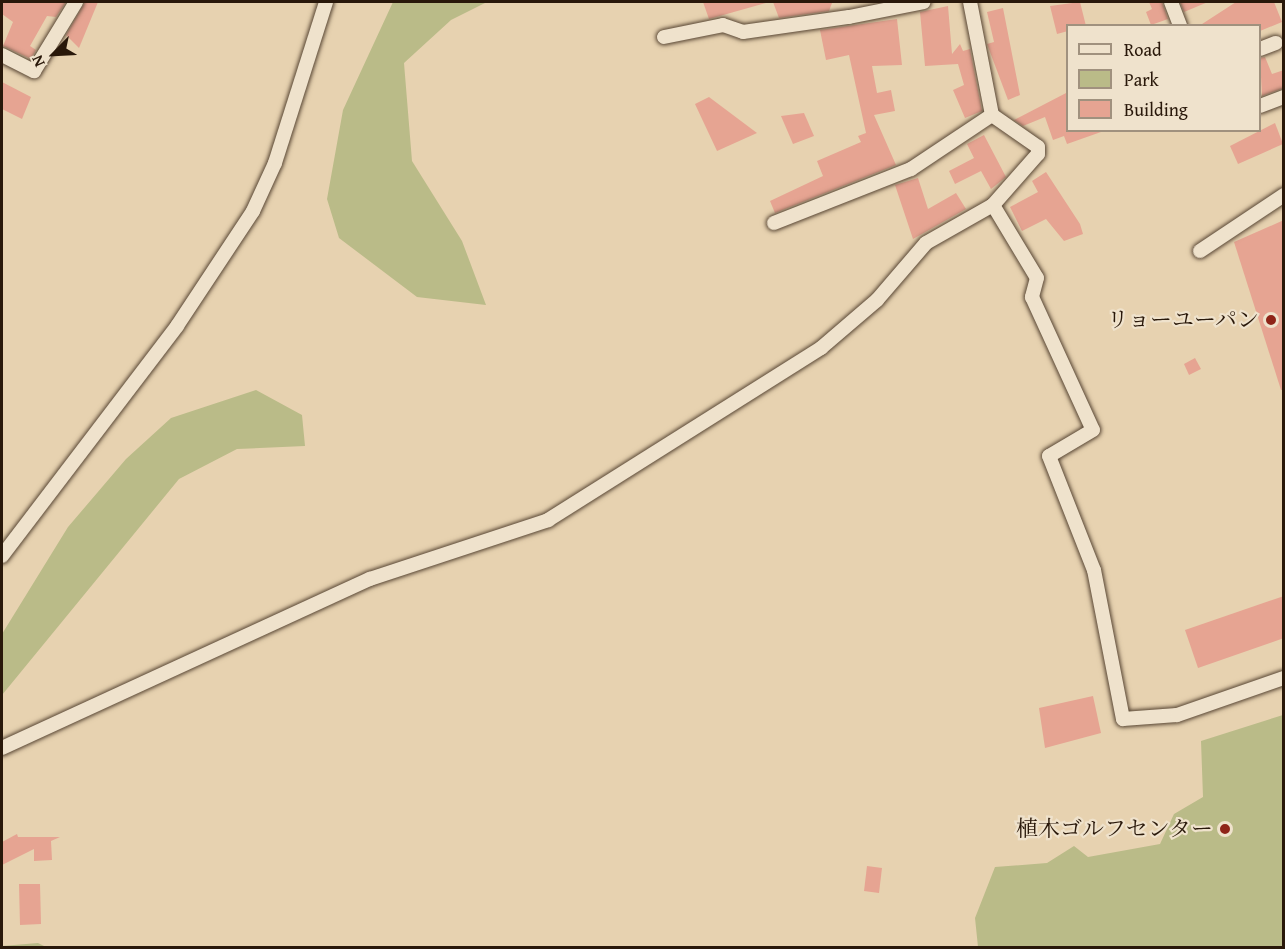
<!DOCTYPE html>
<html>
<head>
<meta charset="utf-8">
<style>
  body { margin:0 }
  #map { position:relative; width:1285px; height:949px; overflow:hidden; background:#e7d2b0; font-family:"Gentium Book Plus","Noto Serif JP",serif }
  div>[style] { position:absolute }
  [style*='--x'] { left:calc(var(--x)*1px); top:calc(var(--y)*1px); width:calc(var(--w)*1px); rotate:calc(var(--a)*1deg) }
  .green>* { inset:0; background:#babb88 }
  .building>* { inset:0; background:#e6a492 }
  .roads { filter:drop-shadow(0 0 2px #584634) drop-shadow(0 0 2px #584634) }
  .minor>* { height:14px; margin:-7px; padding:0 7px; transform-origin:7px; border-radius:7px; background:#efe2cc }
  .dots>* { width:16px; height:16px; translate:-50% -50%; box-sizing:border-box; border:3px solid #efe2cc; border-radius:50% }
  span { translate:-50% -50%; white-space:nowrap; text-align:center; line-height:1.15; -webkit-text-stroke:4.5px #efe2cc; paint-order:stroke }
  .poi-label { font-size:22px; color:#29180a }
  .right { translate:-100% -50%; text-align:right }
  .frame { position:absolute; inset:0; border:3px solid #29180a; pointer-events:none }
  .legend { position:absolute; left:1066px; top:24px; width:195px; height:108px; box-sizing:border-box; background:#efe2cc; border:2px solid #a0917e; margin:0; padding:8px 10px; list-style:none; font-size:18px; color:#29180a }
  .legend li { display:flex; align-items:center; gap:12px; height:30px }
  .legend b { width:30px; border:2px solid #a0917e }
  .north { position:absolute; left:24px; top:24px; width:60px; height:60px; -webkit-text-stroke:4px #efe2cc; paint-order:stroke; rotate:246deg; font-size:16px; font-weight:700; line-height:24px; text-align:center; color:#29180a }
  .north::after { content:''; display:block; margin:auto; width:21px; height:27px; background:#29180a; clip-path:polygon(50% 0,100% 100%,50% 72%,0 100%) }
</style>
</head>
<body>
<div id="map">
  <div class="green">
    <i style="clip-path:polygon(393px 2px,487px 2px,451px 20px,404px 63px,412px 161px,462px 241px,486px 305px,417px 297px,339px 238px,327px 199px,343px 110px)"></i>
    <i style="clip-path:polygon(256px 390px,302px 415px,305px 446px,237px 449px,179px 479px,2px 695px,2px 634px,68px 527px,126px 459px,171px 418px)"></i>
    <i style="clip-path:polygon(1283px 715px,1283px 947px,978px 947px,975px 918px,995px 867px,1047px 863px,1074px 846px,1088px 857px,1160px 844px,1174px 814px,1203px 797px,1201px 741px)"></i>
    <i style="clip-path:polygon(38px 943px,46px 947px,2px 947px,2px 946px)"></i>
  </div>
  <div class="building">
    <i style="clip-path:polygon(2px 2px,66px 2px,56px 17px,47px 16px,30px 46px,36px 50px,31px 59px,3px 46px,13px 22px,2px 14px)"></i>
    <i style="clip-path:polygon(85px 2px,98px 2px,79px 48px,66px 35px)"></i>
    <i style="clip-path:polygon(703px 2px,766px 2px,766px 3px,709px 19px)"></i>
    <i style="clip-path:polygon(773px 2px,831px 2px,832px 3px,829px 11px,779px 18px)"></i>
    <i style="clip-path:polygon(1080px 2px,1086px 26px,1068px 26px,1068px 31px,1057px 34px,1050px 6px)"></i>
    <i style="clip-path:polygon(1149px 2px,1162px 2px,1168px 19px,1151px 25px,1146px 12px,1152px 9px)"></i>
    <i style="clip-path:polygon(1180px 2px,1208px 2px,1184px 12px)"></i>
    <i style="clip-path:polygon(1236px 2px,1274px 2px,1282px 22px,1260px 31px,1260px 26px,1199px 26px)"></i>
    <i style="clip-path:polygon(948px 6px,952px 54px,960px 44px,963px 51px,970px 49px,982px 111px,965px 118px,953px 90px,964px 85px,958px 64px,925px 66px,920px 12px)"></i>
    <i style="clip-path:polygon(1003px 8px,1020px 95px,1008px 100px,987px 44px,994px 42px,987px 12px)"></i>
    <i style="clip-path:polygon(897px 19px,902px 65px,872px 66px,877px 93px,891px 90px,895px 111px,874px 115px,896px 165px,775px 213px,770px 201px,823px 176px,817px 161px,861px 142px,858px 136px,866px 133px,849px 55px,826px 60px,820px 30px)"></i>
    <i style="clip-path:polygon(1265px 57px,1272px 74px,1284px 70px,1284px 88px,1262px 96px,1260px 58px)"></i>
    <i style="clip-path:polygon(2px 82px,31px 97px,22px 119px,2px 109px)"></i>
    <i style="clip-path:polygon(1068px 92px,1068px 130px,1101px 132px,1067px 144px,1064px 136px,1053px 140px,1045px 117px,1023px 126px,1014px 120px)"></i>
    <i style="clip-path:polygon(709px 97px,757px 133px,717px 151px,695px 104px)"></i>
    <i style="clip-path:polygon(804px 113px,814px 136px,793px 144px,781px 116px)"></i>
    <i style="clip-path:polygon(1275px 123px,1283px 144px,1238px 164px,1230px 146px)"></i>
    <i style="clip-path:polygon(984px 135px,1006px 177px,991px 189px,981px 171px,955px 184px,949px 171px,974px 158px,967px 144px)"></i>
    <i style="clip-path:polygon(1046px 172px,1080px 224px,1083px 234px,1064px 241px,1046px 219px,1022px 231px,1010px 207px,1038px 192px,1032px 181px)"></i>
    <i style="clip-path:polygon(918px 178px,928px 209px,956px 193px,966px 209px,913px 239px,895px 185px)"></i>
    <i style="clip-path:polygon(1284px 220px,1284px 390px,1281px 390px,1234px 242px)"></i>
    <i style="clip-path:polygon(1195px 358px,1201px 369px,1189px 375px,1184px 364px)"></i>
    <i style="clip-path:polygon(1284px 596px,1284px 638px,1198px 668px,1185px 630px)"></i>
    <i style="clip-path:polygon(1093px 696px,1101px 733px,1045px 748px,1039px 708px)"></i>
    <i style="clip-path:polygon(17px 834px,18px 837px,60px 837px,51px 841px,52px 860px,34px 861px,34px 849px,2px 865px,2px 842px)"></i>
    <i style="clip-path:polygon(867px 866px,882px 868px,879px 893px,864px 891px)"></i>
    <i style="clip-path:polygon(19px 884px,40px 884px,41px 924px,20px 925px)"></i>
  </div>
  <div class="roads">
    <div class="minor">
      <i style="--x:1171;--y:2;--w:26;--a:69"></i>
      <i style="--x:664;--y:37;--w:60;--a:-11.5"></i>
      <i style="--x:723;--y:25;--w:21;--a:19"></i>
      <i style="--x:743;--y:32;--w:107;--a:-8.1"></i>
      <i style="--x:849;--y:17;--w:76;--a:-11.3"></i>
      <i style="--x:1260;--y:49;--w:17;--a:-21"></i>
      <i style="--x:2;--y:55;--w:36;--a:27"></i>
      <i style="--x:34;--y:71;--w:81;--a:-58.7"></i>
      <i style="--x:1260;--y:106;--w:26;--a:-21"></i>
      <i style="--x:993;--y:205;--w:85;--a:58.9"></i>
      <i style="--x:1037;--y:278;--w:20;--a:105"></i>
      <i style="--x:1032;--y:297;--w:146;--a:65.4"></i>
      <i style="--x:1093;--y:430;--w:51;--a:149.4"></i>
      <i style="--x:1049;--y:456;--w:123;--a:68.5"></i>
      <i style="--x:1094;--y:570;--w:152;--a:79"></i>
      <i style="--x:1123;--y:719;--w:54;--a:-4.2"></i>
      <i style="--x:1177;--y:715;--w:113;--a:-19.1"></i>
      <i style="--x:774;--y:223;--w:147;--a:-21.5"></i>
      <i style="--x:911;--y:169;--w:97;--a:-33.7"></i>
      <i style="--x:1200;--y:251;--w:101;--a:-33.7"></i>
      <i style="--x:2;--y:556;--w:289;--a:-52.7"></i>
      <i style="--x:177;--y:326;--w:138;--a:-56.5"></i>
      <i style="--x:253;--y:211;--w:53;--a:-65.4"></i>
      <i style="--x:275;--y:163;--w:169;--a:-72.4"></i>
      <i style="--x:2;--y:748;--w:405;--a:-24.7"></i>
      <i style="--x:370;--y:579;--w:188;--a:-18.3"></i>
      <i style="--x:548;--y:520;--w:323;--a:-32.2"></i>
      <i style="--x:821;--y:348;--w:74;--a:-40.6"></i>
      <i style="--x:877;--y:300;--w:75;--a:-49.3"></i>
      <i style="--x:926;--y:243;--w:77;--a:-29.6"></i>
      <i style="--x:993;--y:205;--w:68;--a:-48.6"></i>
      <i style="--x:1038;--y:154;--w:7;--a:-90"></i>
      <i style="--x:1038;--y:147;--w:56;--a:-145.2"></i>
      <i style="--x:992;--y:115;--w:115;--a:-101"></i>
    </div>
  </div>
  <div class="dots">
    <i style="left:1271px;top:320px;background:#8f2418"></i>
    <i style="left:1225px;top:829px;background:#8f2418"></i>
  </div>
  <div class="poi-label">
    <span class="right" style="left:1259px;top:320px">リョーユーパン</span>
    <span class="right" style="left:1213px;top:829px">植木ゴルフセンター</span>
  </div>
  <div class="frame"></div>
  <ul class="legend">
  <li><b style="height:8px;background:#efe2cc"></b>Road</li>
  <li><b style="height:16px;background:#babb88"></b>Park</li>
  <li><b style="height:16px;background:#e6a492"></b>Building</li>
  </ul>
  <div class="north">N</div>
</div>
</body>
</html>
